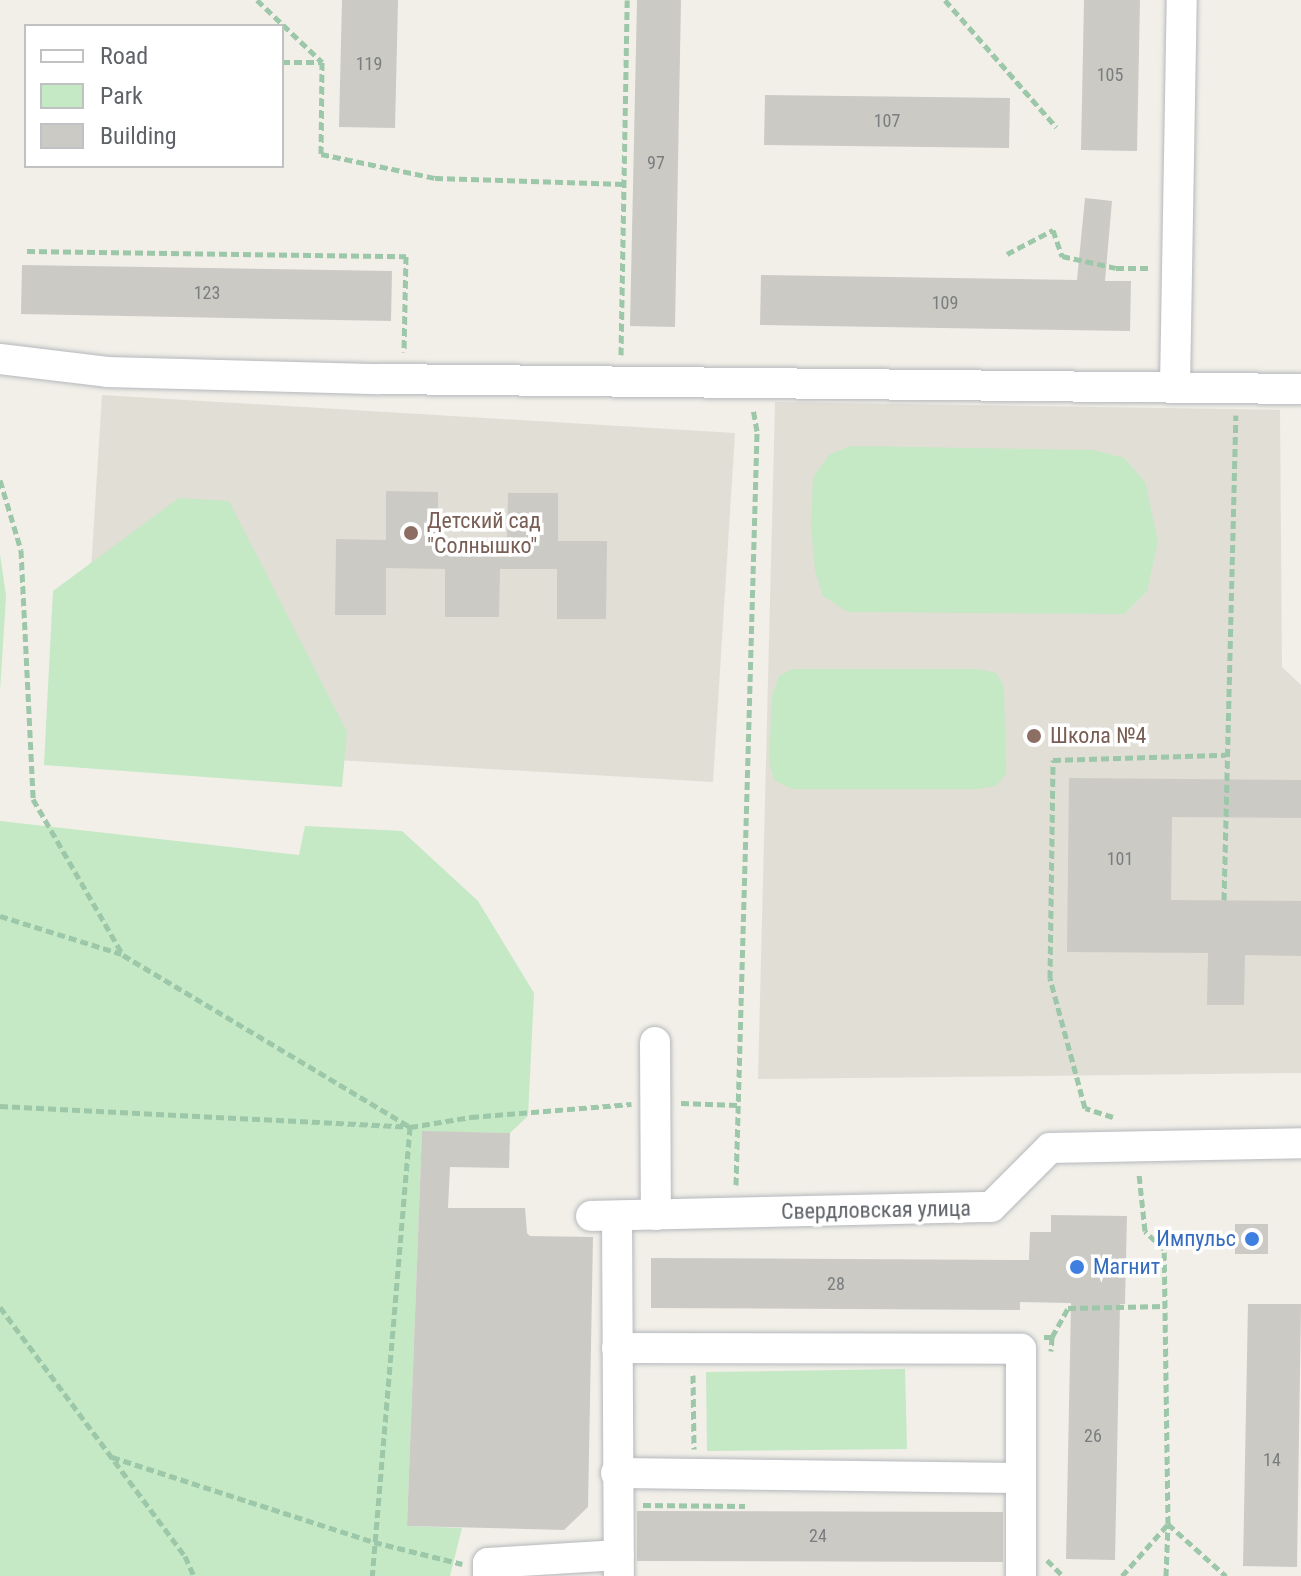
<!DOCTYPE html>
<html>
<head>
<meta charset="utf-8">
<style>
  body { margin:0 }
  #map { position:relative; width:1301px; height:1576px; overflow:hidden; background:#f1efe8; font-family:"Roboto Condensed",sans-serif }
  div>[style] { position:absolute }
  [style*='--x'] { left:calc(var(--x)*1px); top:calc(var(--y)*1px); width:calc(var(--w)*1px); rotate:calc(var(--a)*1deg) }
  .education>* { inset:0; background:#e1ded6 }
  .green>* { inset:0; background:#c5e8c5 }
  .building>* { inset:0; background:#cccac5 }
  .path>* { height:5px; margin-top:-2.5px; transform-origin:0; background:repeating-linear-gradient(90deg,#9cc7a9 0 8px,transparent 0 12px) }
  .roads { filter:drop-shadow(0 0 2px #b5b8bc) drop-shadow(0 0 2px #b5b8bc) }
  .minor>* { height:30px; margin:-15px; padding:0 15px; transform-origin:15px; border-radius:15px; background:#fff }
  .dots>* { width:22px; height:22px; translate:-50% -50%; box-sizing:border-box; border:4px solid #fff; border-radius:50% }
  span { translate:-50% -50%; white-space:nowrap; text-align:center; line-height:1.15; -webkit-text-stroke:7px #fff; paint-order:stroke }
  .number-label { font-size:18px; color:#7a7d7f }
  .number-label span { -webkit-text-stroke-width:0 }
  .education-label { font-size:22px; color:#785e54 }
  .left { translate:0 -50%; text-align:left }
  .street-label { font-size:22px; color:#5f6368 }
  .shop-label { font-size:22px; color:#366cbe }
  .right { translate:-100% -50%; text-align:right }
  .legend { position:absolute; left:24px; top:24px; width:260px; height:144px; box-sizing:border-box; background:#fff; border:2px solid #bfc1c3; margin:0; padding:10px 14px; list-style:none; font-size:24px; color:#5f6368 }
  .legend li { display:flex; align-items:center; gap:16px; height:40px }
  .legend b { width:40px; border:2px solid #bfc1c3 }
</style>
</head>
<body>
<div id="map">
  <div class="education">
    <i style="clip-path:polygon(102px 395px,735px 433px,713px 782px,80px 745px)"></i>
    <i style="clip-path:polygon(775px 402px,1280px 410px,1282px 667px,1301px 685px,1301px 1073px,758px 1079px)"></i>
  </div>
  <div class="green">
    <i style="clip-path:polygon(851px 446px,1094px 450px,1124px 458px,1145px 482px,1158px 541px,1147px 591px,1124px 614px,848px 612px,823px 596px,815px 571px,811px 525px,813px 477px,830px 454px)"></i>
    <i style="clip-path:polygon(179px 498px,229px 501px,347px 732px,342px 787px,44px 765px,53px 591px)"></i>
    <i style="clip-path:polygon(0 554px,6px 596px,0 691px)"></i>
    <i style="clip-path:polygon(792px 669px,978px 669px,996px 673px,1004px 686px,1006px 774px,996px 786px,977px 789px,792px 789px,774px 780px,769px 762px,772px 696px,779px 676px)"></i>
    <i style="clip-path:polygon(0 821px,299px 855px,305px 826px,402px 831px,478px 901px,534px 993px,528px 1116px,510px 1133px,422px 1132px,407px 1526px,462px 1528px,450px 1576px,0 1576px)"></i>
    <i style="clip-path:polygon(905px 1369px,907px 1449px,707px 1451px,706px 1372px)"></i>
  </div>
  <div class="building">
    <i style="clip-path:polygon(342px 0,398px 0,395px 128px,339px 127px)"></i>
    <i style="clip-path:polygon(637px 0,681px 0,675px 327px,630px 326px)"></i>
    <i style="clip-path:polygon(1084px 0,1140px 0,1137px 151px,1081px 150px)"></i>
    <i style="clip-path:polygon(765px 95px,1010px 98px,1009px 148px,764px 145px)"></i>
    <i style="clip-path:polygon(1085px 198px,1112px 201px,1105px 281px,1131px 281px,1130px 331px,760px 325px,761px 275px,1077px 280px)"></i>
    <i style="clip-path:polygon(22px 265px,392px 271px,391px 321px,21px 314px)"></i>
    <i style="clip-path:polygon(386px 491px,438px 492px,438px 540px,507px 541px,508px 493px,558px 493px,558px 541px,607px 541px,606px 619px,557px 619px,557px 569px,500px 569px,499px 617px,445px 617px,445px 569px,386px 568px,386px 615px,335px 615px,336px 539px,386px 540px)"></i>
    <i style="clip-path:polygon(1069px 778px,1301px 780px,1301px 818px,1172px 817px,1171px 900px,1301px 901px,1301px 956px,1245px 955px,1244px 1005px,1207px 1005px,1208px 953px,1067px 952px)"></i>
    <i style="clip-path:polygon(422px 1131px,510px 1133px,509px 1168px,450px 1167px,448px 1208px,525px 1208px,527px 1233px,530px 1236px,593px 1237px,588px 1507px,564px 1530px,407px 1526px)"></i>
    <i style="clip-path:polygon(1051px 1215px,1127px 1216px,1125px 1304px,1120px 1304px,1115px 1560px,1066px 1559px,1071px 1303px,1020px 1302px,1020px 1310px,651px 1308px,651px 1258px,1029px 1260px,1030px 1232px,1051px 1232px)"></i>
    <i style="clip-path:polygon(1235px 1224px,1268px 1224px,1268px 1254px,1235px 1254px)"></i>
    <i style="clip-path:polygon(1248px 1304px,1301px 1304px,1297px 1567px,1243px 1566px)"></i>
    <i style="clip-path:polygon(637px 1511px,1003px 1512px,1003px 1562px,637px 1561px)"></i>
  </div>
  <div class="path">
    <i style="--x:257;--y:0;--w:90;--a:43.6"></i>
    <i style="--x:322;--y:62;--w:92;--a:90.6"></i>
    <i style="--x:321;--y:154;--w:116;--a:11.9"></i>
    <i style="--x:435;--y:178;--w:189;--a:1.8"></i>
    <i style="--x:945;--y:0;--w:169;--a:48.8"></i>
    <i style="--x:282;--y:62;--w:39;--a:0"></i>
    <i style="--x:25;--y:65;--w:1;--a:0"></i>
    <i style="--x:27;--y:251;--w:379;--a:0.8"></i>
    <i style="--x:406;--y:256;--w:96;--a:91.2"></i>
    <i style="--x:1007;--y:254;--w:52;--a:-27.6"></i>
    <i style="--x:1053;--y:230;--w:28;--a:71"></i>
    <i style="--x:1062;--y:256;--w:55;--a:12.5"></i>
    <i style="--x:1116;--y:268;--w:36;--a:0"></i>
    <i style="--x:621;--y:355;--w:355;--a:-89"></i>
    <i style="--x:0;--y:480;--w:73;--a:73.3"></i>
    <i style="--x:21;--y:550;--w:249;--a:87.2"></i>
    <i style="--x:33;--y:799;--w:180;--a:60"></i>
    <i style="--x:123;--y:955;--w:335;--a:30.9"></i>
    <i style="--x:410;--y:1127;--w:62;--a:-9.3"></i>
    <i style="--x:471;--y:1117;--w:161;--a:-4.6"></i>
    <i style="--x:1224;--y:900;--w:485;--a:-88.6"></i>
    <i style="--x:0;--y:916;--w:127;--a:17.4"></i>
    <i style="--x:681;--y:1103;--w:57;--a:2"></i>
    <i style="--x:0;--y:1106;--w:411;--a:2.9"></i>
    <i style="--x:410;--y:1127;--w:451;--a:94.8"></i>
    <i style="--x:1113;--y:1117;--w:29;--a:-162"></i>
    <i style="--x:1085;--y:1108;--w:135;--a:-105.1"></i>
    <i style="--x:1050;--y:978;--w:218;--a:-89.2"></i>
    <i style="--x:1053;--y:760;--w:173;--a:-1.7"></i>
    <i style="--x:736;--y:1185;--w:754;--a:-88.4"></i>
    <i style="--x:757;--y:431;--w:23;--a:-100"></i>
    <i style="--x:0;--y:1307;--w:310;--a:53.4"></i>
    <i style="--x:185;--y:1556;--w:22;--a:66"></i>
    <i style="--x:1044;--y:1337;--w:8;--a:0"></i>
    <i style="--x:1052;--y:1337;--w:14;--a:94"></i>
    <i style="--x:1052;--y:1337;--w:33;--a:-61"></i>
    <i style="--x:1068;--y:1308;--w:97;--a:-1.2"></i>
    <i style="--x:693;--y:1375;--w:74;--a:89.2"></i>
    <i style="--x:112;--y:1457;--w:275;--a:18"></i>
    <i style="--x:374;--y:1542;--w:91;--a:14"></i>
    <i style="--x:643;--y:1505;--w:102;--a:0.6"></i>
    <i style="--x:1047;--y:1560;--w:23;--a:45"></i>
    <i style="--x:1122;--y:1576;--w:69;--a:-48.5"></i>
    <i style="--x:1168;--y:1524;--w:275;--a:-90.8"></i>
    <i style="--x:1164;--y:1249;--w:26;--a:-137"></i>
    <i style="--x:1145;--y:1231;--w:57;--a:-96"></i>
    <i style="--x:1166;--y:1576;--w:52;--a:-87.8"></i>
    <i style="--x:1168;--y:1524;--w:78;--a:41.9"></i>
  </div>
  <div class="roads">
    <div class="minor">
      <i style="--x:0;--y:359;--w:108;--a:6.9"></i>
      <i style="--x:107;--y:372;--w:273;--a:1.5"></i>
      <i style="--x:380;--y:379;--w:921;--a:0.62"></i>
      <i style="--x:1175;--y:386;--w:386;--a:-89"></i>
      <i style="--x:655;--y:1042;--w:173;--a:89.7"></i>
      <i style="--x:591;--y:1216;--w:400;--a:-1.3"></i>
      <i style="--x:991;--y:1207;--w:83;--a:-45"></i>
      <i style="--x:1050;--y:1148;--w:251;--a:-1.1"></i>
      <i style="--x:617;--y:1216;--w:360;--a:89.7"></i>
      <i style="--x:617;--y:1348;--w:404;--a:0.1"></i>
      <i style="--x:1021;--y:1349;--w:227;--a:90"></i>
      <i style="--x:616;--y:1473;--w:405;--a:0.7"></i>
      <i style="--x:488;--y:1576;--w:13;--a:-90"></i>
      <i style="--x:488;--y:1563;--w:131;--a:-3.5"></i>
    </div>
  </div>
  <div class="dots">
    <i style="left:411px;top:533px;background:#8d6e63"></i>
    <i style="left:1034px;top:736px;background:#8d6e63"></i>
    <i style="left:1252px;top:1239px;background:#3f7fe0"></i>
    <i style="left:1077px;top:1267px;background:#3f7fe0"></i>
  </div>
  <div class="number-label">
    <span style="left:369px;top:64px">119</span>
    <span style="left:1110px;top:75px">105</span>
    <span style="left:887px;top:121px">107</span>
    <span style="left:656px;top:163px">97</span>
    <span style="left:207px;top:293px">123</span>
    <span style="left:945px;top:303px">109</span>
    <span style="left:1120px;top:859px">101</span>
    <span style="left:836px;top:1284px">28</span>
    <span style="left:1093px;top:1436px">26</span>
    <span style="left:1272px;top:1460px">14</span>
    <span style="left:818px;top:1536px">24</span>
  </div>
  <div class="education-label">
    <span class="left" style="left:427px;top:533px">Детский сад<br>"Солнышко"</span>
    <span class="left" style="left:1050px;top:736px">Школа №4</span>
  </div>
  <div class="street-label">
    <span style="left:876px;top:1210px;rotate:-1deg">Свердловская улица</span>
  </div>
  <div class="shop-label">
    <span class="right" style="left:1236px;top:1239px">Импульс</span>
    <span class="left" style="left:1093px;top:1267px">Магнит</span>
  </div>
  <ul class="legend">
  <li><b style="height:10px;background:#fff"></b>Road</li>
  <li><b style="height:22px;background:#c5e8c5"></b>Park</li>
  <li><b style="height:22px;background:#cccac5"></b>Building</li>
  </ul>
</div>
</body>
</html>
